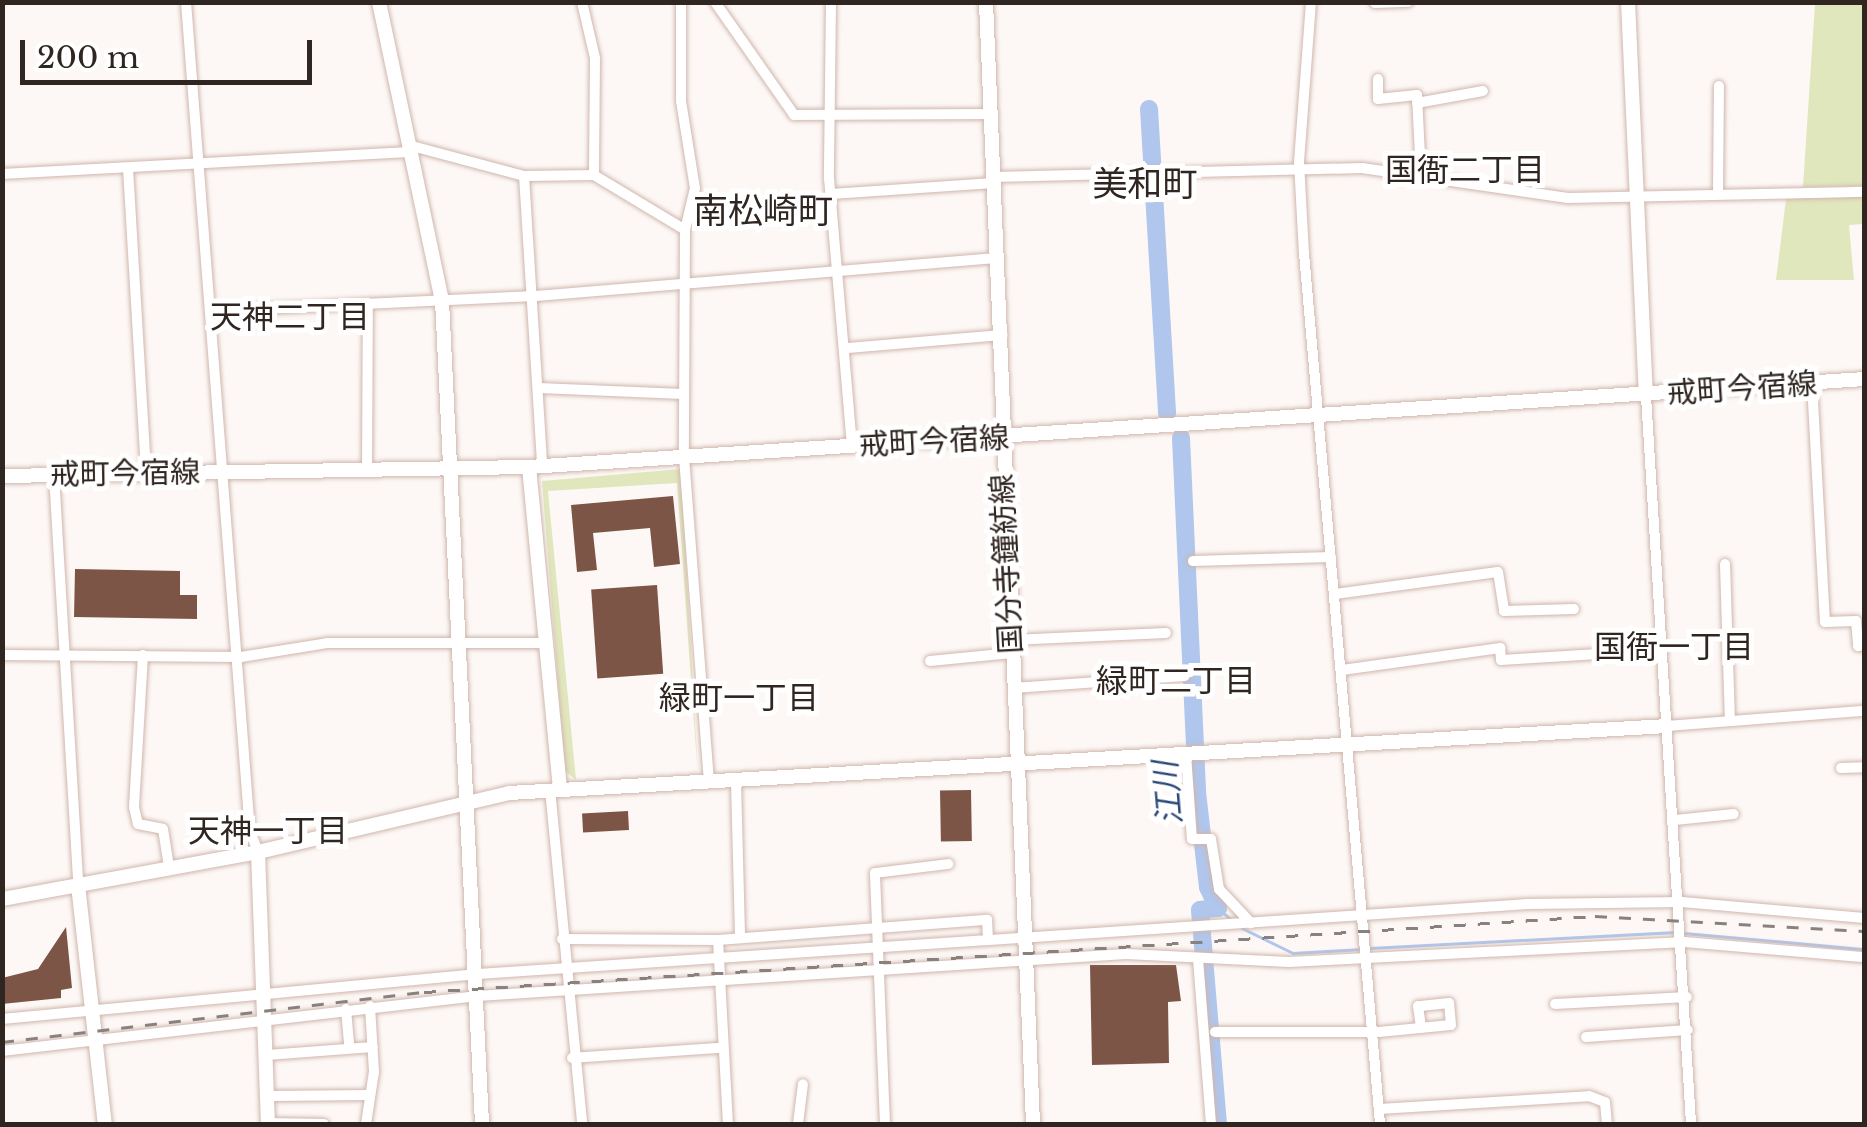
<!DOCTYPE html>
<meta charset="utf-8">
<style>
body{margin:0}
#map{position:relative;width:1867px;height:1127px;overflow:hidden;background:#fdf8f6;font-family:"Libre Baskerville","Noto Sans JP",serif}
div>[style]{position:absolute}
.green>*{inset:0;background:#e1e7bd}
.stream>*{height:2.5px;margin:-1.25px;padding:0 1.25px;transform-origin:1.25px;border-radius:1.25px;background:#b0c6ec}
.river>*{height:18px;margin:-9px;padding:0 9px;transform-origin:9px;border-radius:9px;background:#b0c6ec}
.building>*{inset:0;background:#7d5546;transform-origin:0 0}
.roads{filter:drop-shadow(0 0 2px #d0b6ac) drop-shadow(0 0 2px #d0b6ac)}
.street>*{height:10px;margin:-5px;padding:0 5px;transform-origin:5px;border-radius:5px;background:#fff}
.secondary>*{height:14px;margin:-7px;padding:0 7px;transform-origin:7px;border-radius:7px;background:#fff}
.rail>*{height:2.5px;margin-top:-1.25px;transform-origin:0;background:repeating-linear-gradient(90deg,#89817e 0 12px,transparent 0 24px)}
span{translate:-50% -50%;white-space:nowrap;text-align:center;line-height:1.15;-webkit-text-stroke:10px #fff;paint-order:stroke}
.street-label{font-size:30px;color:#2f2521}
.neighbourhood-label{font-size:32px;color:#2f2521}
.water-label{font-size:32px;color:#2c4878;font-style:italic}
.quarter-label{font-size:35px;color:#2f2521}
.frame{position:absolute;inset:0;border:5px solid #2f2521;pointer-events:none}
.scale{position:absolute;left:20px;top:40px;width:292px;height:45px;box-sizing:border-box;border:5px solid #2f2521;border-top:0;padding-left:12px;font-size:30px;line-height:35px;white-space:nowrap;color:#2f2521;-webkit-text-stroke:8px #fff;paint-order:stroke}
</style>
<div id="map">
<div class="green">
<i style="clip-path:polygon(1815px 3px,1864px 3px,1864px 186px,1803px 187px)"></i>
<i style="clip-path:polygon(1864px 196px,1864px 224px,1849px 225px,1854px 280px,1776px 280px,1786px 199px)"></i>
<i style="clip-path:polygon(681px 469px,698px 776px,677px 483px,548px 491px,576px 780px,565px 771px,542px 481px)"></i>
</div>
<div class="stream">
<i style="left:1218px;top:908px;width:18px;rotate:41deg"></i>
<i style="left:1242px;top:928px;width:57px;rotate:26.1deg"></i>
<i style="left:1293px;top:953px;width:69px;rotate:-3.3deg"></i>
<i style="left:1684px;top:933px;width:181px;rotate:5.1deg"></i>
<i style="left:1370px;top:948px;width:306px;rotate:-3deg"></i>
</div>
<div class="river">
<i style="left:1149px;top:109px;width:305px;rotate:86.6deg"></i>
<i style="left:1181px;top:438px;width:354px;rotate:87.4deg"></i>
<i style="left:1197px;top:792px;width:96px;rotate:83.4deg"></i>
<i style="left:1208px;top:887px;width:23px;rotate:65deg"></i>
<i style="left:1218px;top:908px;width:18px;rotate:174deg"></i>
<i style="left:1200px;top:910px;width:215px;rotate:85.2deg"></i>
</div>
<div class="building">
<i style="clip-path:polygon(673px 496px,680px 564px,654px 567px,650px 528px,593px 533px,597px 570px,577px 572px,571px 505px)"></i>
<i style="clip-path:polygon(75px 569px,180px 571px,180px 595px,197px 595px,197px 619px,74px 617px)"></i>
<i style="left:657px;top:585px;width:89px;height:66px;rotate:86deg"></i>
<i style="left:971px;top:790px;width:51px;height:31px;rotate:89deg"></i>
<i style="left:628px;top:811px;width:19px;height:46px;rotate:87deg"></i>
<i style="clip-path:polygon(66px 927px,72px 988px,61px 990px,61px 998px,2px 1004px,2px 978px,38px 969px)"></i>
<i style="clip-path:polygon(1090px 965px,1176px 965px,1181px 1001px,1168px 1002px,1169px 1063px,1092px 1065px)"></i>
</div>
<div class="roads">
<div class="street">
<i style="left:186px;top:2px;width:831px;rotate:85.59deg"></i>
<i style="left:250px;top:831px;width:22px;rotate:69deg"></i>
<i style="left:582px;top:2px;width:57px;rotate:76.9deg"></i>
<i style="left:595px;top:58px;width:117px;rotate:90.5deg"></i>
<i style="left:681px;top:2px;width:99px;rotate:90deg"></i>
<i style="left:681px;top:101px;width:88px;rotate:80.9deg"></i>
<i style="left:695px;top:188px;width:43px;rotate:103.4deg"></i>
<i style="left:685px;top:230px;width:227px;rotate:90.3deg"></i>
<i style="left:684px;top:457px;width:327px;rotate:85.6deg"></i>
<i style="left:715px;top:2px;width:138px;rotate:55deg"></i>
<i style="left:794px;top:115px;width:198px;rotate:-0.3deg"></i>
<i style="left:831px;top:2px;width:176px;rotate:90.7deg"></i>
<i style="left:829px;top:178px;width:270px;rotate:85.1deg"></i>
<i style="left:1311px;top:2px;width:160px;rotate:94.3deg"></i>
<i style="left:1299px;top:162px;width:91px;rotate:86.9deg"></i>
<i style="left:1304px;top:253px;width:874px;rotate:85.01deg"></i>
<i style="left:1375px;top:3px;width:33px;rotate:-2deg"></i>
<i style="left:1378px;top:79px;width:20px;rotate:90deg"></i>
<i style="left:1378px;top:99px;width:39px;rotate:-6deg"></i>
<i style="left:1417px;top:95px;width:81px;rotate:87.2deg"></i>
<i style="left:1417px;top:103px;width:67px;rotate:-10.3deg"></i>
<i style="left:412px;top:146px;width:116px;rotate:15deg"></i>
<i style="left:524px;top:176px;width:70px;rotate:-0.8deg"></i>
<i style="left:594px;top:175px;width:106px;rotate:31.1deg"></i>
<i style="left:128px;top:168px;width:307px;rotate:86.6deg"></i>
<i style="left:2px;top:174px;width:412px;rotate:-3.1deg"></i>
<i style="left:524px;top:176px;width:291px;rotate:86.4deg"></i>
<i style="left:994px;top:177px;width:368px;rotate:-1.4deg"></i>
<i style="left:1362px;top:168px;width:208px;rotate:8.3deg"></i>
<i style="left:1568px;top:198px;width:296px;rotate:-1.2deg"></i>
<i style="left:831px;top:194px;width:163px;rotate:-3.9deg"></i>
<i style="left:1718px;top:194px;width:108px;rotate:-89.5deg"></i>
<i style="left:215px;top:311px;width:320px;rotate:-2.7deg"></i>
<i style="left:535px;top:296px;width:464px;rotate:-4.7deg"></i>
<i style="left:847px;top:348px;width:156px;rotate:-4.8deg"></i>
<i style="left:1812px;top:383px;width:239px;rotate:86.9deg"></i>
<i style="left:1825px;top:622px;width:31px;rotate:-2deg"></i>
<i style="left:1856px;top:621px;width:25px;rotate:85deg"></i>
<i style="left:1858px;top:646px;width:6px;rotate:-9deg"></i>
<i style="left:538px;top:388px;width:146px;rotate:2.4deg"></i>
<i style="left:1646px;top:396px;width:729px;rotate:86.46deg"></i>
<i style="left:367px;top:470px;width:166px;rotate:-89.7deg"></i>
<i style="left:54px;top:475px;width:411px;rotate:86.6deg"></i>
<i style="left:1193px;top:561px;width:138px;rotate:-1.7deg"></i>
<i style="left:1725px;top:564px;width:155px;rotate:88.2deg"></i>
<i style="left:1335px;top:594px;width:164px;rotate:-7.7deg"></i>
<i style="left:1498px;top:572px;width:39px;rotate:81deg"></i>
<i style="left:1504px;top:611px;width:70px;rotate:-1.6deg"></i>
<i style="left:1011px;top:640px;width:155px;rotate:-2.6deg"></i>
<i style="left:2px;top:655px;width:239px;rotate:0.5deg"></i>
<i style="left:241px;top:657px;width:87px;rotate:-9.2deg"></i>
<i style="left:327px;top:643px;width:220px"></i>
<i style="left:143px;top:655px;width:152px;rotate:93.4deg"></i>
<i style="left:134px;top:807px;width:17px;rotate:77deg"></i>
<i style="left:138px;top:824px;width:25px;rotate:11deg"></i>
<i style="left:163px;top:829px;width:39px;rotate:81deg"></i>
<i style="left:930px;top:661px;width:82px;rotate:-5.6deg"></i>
<i style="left:1342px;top:670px;width:160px;rotate:-7.9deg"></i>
<i style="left:1500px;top:648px;width:12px;rotate:85deg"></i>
<i style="left:1501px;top:660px;width:162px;rotate:-3.5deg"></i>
<i style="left:1013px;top:688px;width:172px;rotate:-4deg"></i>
<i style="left:1667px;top:726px;width:198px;rotate:-4.4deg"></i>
<i style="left:1186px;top:754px;width:85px;rotate:86deg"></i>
<i style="left:1192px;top:839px;width:19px"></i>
<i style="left:1211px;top:839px;width:51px;rotate:80.9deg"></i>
<i style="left:1219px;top:889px;width:47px;rotate:46.7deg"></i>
<i style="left:1841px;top:768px;width:23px;rotate:-2deg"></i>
<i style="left:736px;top:782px;width:156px;rotate:88.5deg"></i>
<i style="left:550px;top:789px;width:337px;rotate:84.5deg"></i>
<i style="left:1675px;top:820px;width:59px;rotate:-5.8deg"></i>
<i style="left:562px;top:939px;width:156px;rotate:0.4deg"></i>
<i style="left:718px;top:940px;width:270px;rotate:-4.3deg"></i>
<i style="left:987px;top:920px;width:19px;rotate:87deg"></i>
<i style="left:718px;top:940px;width:184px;rotate:86.9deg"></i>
<i style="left:1198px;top:959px;width:166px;rotate:85.5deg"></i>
<i style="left:1555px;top:1004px;width:132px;rotate:-3deg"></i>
<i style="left:346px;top:1009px;width:38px;rotate:85deg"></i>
<i style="left:2px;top:1019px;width:478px;rotate:-5.4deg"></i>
<i style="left:478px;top:974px;width:1052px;rotate:-3.81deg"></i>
<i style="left:1528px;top:904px;width:154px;rotate:-0.7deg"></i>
<i style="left:1682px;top:902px;width:183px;rotate:5deg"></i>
<i style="left:1215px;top:1032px;width:164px"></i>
<i style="left:1379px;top:1032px;width:72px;rotate:-5.6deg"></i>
<i style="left:1451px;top:1025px;width:22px;rotate:-95deg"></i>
<i style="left:1449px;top:1003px;width:31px;rotate:174deg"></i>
<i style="left:1418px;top:1006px;width:22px;rotate:82deg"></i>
<i style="left:1586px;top:1037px;width:102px;rotate:-3.9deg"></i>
<i style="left:2px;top:1051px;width:479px;rotate:-6.6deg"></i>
<i style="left:478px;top:996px;width:649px;rotate:-3.71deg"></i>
<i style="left:1126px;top:954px;width:163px;rotate:2.8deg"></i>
<i style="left:1289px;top:962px;width:396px;rotate:-2.9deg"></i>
<i style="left:1684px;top:942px;width:181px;rotate:4.8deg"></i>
<i style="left:267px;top:1055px;width:106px;rotate:-4.3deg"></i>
<i style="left:572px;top:1058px;width:148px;rotate:-3.9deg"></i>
<i style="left:270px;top:1096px;width:100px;rotate:-0.6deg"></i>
<i style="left:1379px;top:1109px;width:210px;rotate:-3.5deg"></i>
<i style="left:1589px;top:1096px;width:17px;rotate:21deg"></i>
<i style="left:1605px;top:1102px;width:22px;rotate:85deg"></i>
<i style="left:268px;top:1123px;width:56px;rotate:1deg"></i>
<i style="left:366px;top:1124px;width:53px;rotate:-81.3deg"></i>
<i style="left:374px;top:1072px;width:66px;rotate:-93.5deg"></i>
<i style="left:798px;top:1124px;width:40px;rotate:-82.9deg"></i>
<i style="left:885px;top:1124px;width:251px;rotate:-92.3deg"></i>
<i style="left:875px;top:873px;width:74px;rotate:-7deg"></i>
</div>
<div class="secondary">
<i style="left:379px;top:2px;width:305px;rotate:78.1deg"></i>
<i style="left:442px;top:300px;width:825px;rotate:87.22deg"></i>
<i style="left:986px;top:2px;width:1123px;rotate:87.6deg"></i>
<i style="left:1628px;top:2px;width:394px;rotate:87.4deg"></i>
<i style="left:529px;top:467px;width:322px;rotate:84.5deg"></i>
<i style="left:2px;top:476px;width:527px;rotate:-0.98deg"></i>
<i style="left:529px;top:467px;width:1338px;rotate:-3.77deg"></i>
<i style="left:258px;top:852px;width:272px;rotate:87.9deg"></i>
<i style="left:78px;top:885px;width:241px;rotate:83.6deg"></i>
<i style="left:2px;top:899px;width:260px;rotate:-10.4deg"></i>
<i style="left:258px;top:852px;width:258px;rotate:-13.2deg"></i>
<i style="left:509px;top:793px;width:1160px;rotate:-3.31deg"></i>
</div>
</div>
<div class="rail">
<i style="left:2px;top:1042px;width:425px;rotate:-6.8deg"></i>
<i style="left:424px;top:992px;width:1173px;rotate:-3.71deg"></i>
<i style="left:1595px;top:916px;width:269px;rotate:3.2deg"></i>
</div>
<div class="street-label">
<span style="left:1742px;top:389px;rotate:-4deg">戒町今宿線</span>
<span style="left:934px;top:442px;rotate:-3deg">戒町今宿線</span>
<span style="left:125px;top:474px;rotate:-1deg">戒町今宿線</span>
<span style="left:1007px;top:564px;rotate:-93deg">国分寺鐘紡線</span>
</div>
<div class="neighbourhood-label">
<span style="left:1465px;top:170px">国衙二丁目</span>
<span style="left:290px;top:317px">天神二丁目</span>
<span style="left:1674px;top:647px">国衙一丁目</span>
<span style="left:1176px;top:681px">緑町二丁目</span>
<span style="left:739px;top:698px">緑町一丁目</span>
<span style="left:268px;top:831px">天神一丁目</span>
</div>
<div class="water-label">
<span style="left:1168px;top:793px;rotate:-95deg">江川</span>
</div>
<div class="quarter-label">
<span style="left:1145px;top:184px">美和町</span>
<span style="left:763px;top:211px">南松崎町</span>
</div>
<div class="frame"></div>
<div class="scale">200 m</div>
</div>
